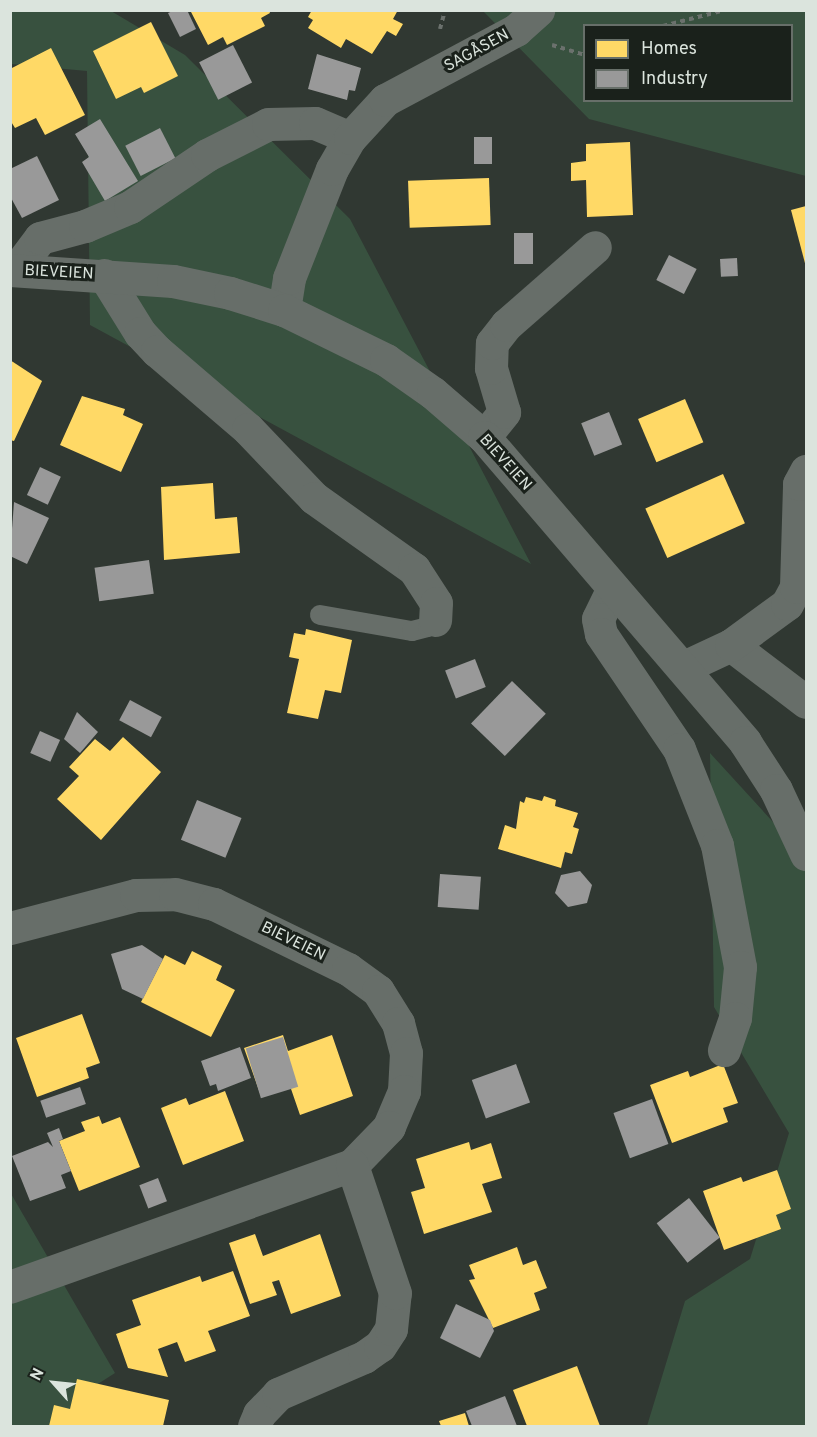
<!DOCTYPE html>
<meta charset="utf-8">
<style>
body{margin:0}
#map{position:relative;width:817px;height:1437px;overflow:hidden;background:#303832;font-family:Overpass,sans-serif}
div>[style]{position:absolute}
.green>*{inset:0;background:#38513f}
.homes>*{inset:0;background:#ffd966;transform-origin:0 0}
.industry>*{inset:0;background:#999;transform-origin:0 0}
.path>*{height:4px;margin-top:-2px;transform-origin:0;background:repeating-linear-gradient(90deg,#6b716d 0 4.5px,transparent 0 9px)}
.service>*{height:20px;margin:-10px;padding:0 10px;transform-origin:10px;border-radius:10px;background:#676e69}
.minor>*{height:33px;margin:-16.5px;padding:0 16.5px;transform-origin:16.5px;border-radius:16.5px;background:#676e69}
.tertiary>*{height:33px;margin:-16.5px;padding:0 16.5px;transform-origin:16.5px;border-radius:16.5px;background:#676e69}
span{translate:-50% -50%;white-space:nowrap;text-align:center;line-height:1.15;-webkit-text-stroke:6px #1a211b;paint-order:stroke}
.street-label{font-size:16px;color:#dbe4dd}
.frame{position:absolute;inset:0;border:12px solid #dbe4dd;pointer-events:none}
.legend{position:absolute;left:583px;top:24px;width:210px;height:78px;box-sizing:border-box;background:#1a211b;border:2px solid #676f69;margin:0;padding:8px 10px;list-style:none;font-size:18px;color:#dbe4dd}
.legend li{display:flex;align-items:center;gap:12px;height:30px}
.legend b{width:30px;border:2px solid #676f69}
.north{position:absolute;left:24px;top:1353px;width:60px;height:60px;-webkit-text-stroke:4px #1a211b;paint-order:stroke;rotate:297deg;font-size:16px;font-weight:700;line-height:24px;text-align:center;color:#dbe4dd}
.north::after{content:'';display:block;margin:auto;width:21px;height:27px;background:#dbe4dd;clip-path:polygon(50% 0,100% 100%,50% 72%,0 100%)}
</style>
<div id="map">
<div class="green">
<i style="clip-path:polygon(10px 11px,111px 11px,185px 55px,350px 219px,531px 564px,90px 325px,87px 71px,11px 64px)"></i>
<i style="clip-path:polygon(evenodd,483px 11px,806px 11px,806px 176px,589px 119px,483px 11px,584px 26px,792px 26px,792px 100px,584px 100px,584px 26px)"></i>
<i style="clip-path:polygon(710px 753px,806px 858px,806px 1426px,647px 1426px,685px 1301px,750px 1259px,789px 1133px,714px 1007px)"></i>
<i style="clip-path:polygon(10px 1192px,115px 1373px,76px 1398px,63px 1422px,66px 1426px,11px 1426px)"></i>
</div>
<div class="homes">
<i style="clip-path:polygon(190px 10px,269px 10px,270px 13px,261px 18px,265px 26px,227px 45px,223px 37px,208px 45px)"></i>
<i style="clip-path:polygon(312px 10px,398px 10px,393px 19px,403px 24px,396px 36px,387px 31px,372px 54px,346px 39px,341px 48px,308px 28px,313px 20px,308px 17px)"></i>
<i style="clip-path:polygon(151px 22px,178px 76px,144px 93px,141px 87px,116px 99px,93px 51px)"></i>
<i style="clip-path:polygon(51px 48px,85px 115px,45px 135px,36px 118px,15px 128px,10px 120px,10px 69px)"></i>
<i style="clip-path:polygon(630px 142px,633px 215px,587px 217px,586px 180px,571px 181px,571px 163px,586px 161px,586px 144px)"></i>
<i style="left:489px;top:178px;width:47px;height:81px;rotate:88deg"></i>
<i style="clip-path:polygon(806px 206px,806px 267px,791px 210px)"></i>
<i style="clip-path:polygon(10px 360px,42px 381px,14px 441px,10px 440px)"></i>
<i style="clip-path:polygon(82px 396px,125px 409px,123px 415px,143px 424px,121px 472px,60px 445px)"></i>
<i style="left:685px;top:399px;width:47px;height:51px;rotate:67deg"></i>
<i style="left:723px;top:474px;width:54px;height:85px;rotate:66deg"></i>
<i style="clip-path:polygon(213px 483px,215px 519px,237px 517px,240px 553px,164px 560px,161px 487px)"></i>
<i style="clip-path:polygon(306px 629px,352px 640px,341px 693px,325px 690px,318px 719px,287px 713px,299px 659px,289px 657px,294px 633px,305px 635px)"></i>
<i style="clip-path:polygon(123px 737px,161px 772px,101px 840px,57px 799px,79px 776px,69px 767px,95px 739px,110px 751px)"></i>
<i style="clip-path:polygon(544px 796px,556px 800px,555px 806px,578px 813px,573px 827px,579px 829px,572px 854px,565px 852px,561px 868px,498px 849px,505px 825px,516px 829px,520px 801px,524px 803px,526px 797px,542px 801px)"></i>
<i style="clip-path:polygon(192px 951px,222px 966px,216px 980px,235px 990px,211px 1037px,141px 1002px,165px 955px,185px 965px)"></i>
<i style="clip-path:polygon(82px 1014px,100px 1063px,86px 1068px,89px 1078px,37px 1097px,16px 1038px)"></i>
<i style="clip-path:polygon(283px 1035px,288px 1051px,332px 1035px,353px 1096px,300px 1115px,290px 1086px,261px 1096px,244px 1048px)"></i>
<i style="clip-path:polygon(723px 1064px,738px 1103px,723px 1108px,728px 1122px,672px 1143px,650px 1085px,688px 1071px,690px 1077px)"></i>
<i style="clip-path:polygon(225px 1091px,244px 1141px,183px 1165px,161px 1108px,186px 1098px,189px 1105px)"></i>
<i style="clip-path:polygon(99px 1116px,102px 1124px,120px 1117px,140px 1167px,79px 1191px,59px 1141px,85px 1131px,81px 1122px)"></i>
<i style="clip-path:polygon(469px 1142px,471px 1150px,491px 1143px,502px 1178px,482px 1184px,492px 1212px,424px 1234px,411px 1192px,425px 1188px,416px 1159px)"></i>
<i style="clip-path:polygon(777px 1170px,791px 1209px,776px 1215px,781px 1229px,724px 1250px,703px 1191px,741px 1177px,743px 1182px)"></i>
<i style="clip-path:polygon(255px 1234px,263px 1256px,320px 1234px,341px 1296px,291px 1314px,279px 1280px,272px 1282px,277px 1295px,250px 1304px,229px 1243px)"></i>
<i style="clip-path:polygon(517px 1247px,523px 1265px,536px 1260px,547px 1288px,534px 1293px,540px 1310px,493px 1328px,469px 1280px,475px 1279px,469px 1265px)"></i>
<i style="clip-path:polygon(233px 1271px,250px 1316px,208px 1331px,216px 1351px,185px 1362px,177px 1342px,158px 1349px,168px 1377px,128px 1368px,116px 1334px,141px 1325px,132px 1300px,200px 1276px,202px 1282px)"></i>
<i style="clip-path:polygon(577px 1366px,600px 1426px,527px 1426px,513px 1390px)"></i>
<i style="clip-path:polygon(77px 1379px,169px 1400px,163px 1426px,49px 1426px,54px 1405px,70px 1409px)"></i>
<i style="clip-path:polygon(465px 1413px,469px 1426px,441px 1426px,439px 1421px)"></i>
</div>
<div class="industry">
<i style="clip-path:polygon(175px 10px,187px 10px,196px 29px,180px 37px,168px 13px)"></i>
<i style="left:233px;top:45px;width:42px;height:38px;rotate:63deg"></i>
<i style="clip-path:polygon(317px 54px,361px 68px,355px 91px,349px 90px,347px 100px,308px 89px)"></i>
<i style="clip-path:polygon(100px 119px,138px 181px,105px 201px,82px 162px,89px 157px,75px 134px)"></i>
<i style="left:160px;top:128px;width:34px;height:39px;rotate:63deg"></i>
<i style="left:474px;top:137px;width:18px;height:27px"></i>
<i style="clip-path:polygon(37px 156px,59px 200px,22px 218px,10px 196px,10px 169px)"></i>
<i style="left:514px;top:233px;width:19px;height:31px"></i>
<i style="left:669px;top:255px;width:31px;height:28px;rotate:27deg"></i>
<i style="left:737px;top:258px;width:18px;height:17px;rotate:87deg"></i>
<i style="left:609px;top:412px;width:35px;height:30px;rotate:68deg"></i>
<i style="left:40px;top:467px;width:23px;height:31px;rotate:25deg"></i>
<i style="clip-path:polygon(14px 502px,49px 518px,27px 564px,10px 556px)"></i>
<i style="left:149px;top:560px;width:34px;height:55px;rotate:82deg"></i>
<i style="left:475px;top:659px;width:30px;height:32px;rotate:69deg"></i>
<i style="left:512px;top:681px;width:47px;height:59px;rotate:44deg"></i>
<i style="left:130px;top:700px;width:36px;height:23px;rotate:28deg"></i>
<i style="clip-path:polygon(77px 712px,98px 732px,80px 753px,64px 739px)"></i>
<i style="left:40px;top:731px;width:22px;height:24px;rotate:24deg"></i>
<i style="left:197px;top:800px;width:48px;height:43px;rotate:22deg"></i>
<i style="clip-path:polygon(580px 871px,592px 885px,587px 903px,568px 907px,555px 893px,561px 875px)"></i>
<i style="left:440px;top:874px;width:41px;height:33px;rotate:4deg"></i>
<i style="clip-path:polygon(142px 945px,163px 959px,143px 999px,122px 989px,111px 954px)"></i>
<i style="left:283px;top:1037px;width:52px;height:39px;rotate:73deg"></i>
<i style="clip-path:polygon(240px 1047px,251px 1078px,218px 1091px,216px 1084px,210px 1086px,201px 1061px)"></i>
<i style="left:516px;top:1064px;width:41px;height:47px;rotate:70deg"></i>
<i style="left:80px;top:1087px;width:18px;height:42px;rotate:71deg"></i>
<i style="left:652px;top:1099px;width:48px;height:41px;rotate:70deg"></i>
<i style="clip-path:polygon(59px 1128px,63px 1139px,59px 1141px,71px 1171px,61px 1175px,66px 1188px,30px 1201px,12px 1156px,48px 1142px,53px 1147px,47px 1133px)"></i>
<i style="left:158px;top:1178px;width:25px;height:20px;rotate:69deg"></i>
<i style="left:689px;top:1198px;width:50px;height:41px;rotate:52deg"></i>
<i style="clip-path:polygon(456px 1304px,490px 1320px,494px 1331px,480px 1358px,440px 1338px)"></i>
<i style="clip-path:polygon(505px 1396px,517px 1426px,472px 1426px,466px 1411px)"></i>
</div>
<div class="path">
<i style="left:663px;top:26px;width:64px;rotate:-14.5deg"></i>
<i style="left:440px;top:29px;width:20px;rotate:-75deg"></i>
<i style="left:552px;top:45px;width:34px;rotate:17deg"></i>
</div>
<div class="service">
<i style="left:320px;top:615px;width:93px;rotate:9.9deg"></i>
<i style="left:412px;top:631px;width:16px;rotate:-14deg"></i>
<i style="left:428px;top:627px;width:10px;rotate:-45deg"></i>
</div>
<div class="minor">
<i style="left:16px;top:270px;width:40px;rotate:-53deg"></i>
<i style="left:40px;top:238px;width:47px;rotate:-14.9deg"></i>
<i style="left:85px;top:226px;width:49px;rotate:-22.9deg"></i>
<i style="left:130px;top:207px;width:93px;rotate:-34deg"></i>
<i style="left:207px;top:155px;width:68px;rotate:-26.9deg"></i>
<i style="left:268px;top:124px;width:47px;rotate:-1.2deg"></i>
<i style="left:315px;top:123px;width:38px;rotate:23deg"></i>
<i style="left:104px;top:275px;width:68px;rotate:58.2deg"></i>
<i style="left:140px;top:333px;width:25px;rotate:47deg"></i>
<i style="left:157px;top:351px;width:120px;rotate:40.6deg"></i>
<i style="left:248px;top:429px;width:95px;rotate:46.3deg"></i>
<i style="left:314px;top:498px;width:123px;rotate:35.4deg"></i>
<i style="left:414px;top:569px;width:40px;rotate:57.1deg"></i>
<i style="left:436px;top:603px;width:17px;rotate:93deg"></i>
<i style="left:284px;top:310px;width:32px;rotate:-81deg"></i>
<i style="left:289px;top:278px;width:117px;rotate:-68.5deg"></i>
<i style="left:332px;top:169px;width:36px;rotate:-60deg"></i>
<i style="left:350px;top:138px;width:52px;rotate:-47.4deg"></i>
<i style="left:385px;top:100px;width:149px;rotate:-28.1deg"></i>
<i style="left:516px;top:30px;width:30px;rotate:-42deg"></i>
<i style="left:484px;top:437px;width:32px;rotate:-51deg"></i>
<i style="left:504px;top:412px;width:46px;rotate:-106.5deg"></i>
<i style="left:491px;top:368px;width:25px;rotate:-88deg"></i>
<i style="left:492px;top:343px;width:23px;rotate:-52deg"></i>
<i style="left:506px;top:325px;width:118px;rotate:-41.2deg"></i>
<i style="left:613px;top:588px;width:34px;rotate:116deg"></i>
<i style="left:598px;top:619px;width:15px;rotate:79deg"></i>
<i style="left:601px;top:634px;width:139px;rotate:55.9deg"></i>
<i style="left:679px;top:749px;width:103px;rotate:68.4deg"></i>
<i style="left:717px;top:845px;width:124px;rotate:79.3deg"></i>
<i style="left:740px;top:967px;width:51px;rotate:95.6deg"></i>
<i style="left:735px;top:1018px;width:34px;rotate:109deg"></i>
<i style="left:731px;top:645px;width:94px;rotate:37.2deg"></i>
<i style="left:684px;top:667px;width:52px;rotate:-25.1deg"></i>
<i style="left:731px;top:645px;width:69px;rotate:-36.2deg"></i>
<i style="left:787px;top:604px;width:19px;rotate:-62deg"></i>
<i style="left:796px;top:587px;width:103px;rotate:-88.3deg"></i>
<i style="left:799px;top:484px;width:15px;rotate:-62deg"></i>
<i style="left:10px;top:928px;width:130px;rotate:-14.7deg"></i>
<i style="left:136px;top:895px;width:39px;rotate:-1deg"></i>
<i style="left:175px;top:894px;width:40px;rotate:14.4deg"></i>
<i style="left:214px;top:904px;width:149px;rotate:25.9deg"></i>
<i style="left:348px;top:969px;width:37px;rotate:36deg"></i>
<i style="left:378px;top:991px;width:38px;rotate:58deg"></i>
<i style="left:398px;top:1023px;width:31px;rotate:75deg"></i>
<i style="left:406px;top:1053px;width:38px;rotate:93deg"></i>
<i style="left:404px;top:1091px;width:39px;rotate:113deg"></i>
<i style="left:389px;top:1127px;width:53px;rotate:134.2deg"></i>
<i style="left:352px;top:1165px;width:363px;rotate:160.4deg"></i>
<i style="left:254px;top:1426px;width:13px;rotate:-67deg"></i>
<i style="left:259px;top:1414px;width:28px;rotate:-46deg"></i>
<i style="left:278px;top:1394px;width:94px;rotate:-23.3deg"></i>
<i style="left:364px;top:1357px;width:19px;rotate:-35deg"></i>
<i style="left:380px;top:1346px;width:20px;rotate:-57deg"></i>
<i style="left:391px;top:1329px;width:36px;rotate:-84deg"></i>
<i style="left:395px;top:1293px;width:135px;rotate:-108.6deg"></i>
</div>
<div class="tertiary">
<i style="left:10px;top:270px;width:163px;rotate:3.9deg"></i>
<i style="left:173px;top:281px;width:58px;rotate:11.9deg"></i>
<i style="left:230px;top:293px;width:57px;rotate:17.5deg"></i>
<i style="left:284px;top:310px;width:114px;rotate:26.1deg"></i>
<i style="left:386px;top:360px;width:57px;rotate:35.1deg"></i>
<i style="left:433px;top:393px;width:67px;rotate:40.8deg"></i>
<i style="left:484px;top:437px;width:401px;rotate:49.4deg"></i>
<i style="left:745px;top:742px;width:57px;rotate:57.1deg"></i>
<i style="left:776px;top:790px;width:71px;rotate:64.9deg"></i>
</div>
<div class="street-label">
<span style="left:477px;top:51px;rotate:-29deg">SAGÅSEN</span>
<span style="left:59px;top:273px;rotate:3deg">BIEVEIEN</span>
<span style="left:505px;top:463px;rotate:48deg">BIEVEIEN</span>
<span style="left:293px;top:942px;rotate:26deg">BIEVEIEN</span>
</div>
<div class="frame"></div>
<ul class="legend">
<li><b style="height:16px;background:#ffd966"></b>Homes</li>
<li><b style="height:16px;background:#999"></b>Industry</li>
</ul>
<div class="north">N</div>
</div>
